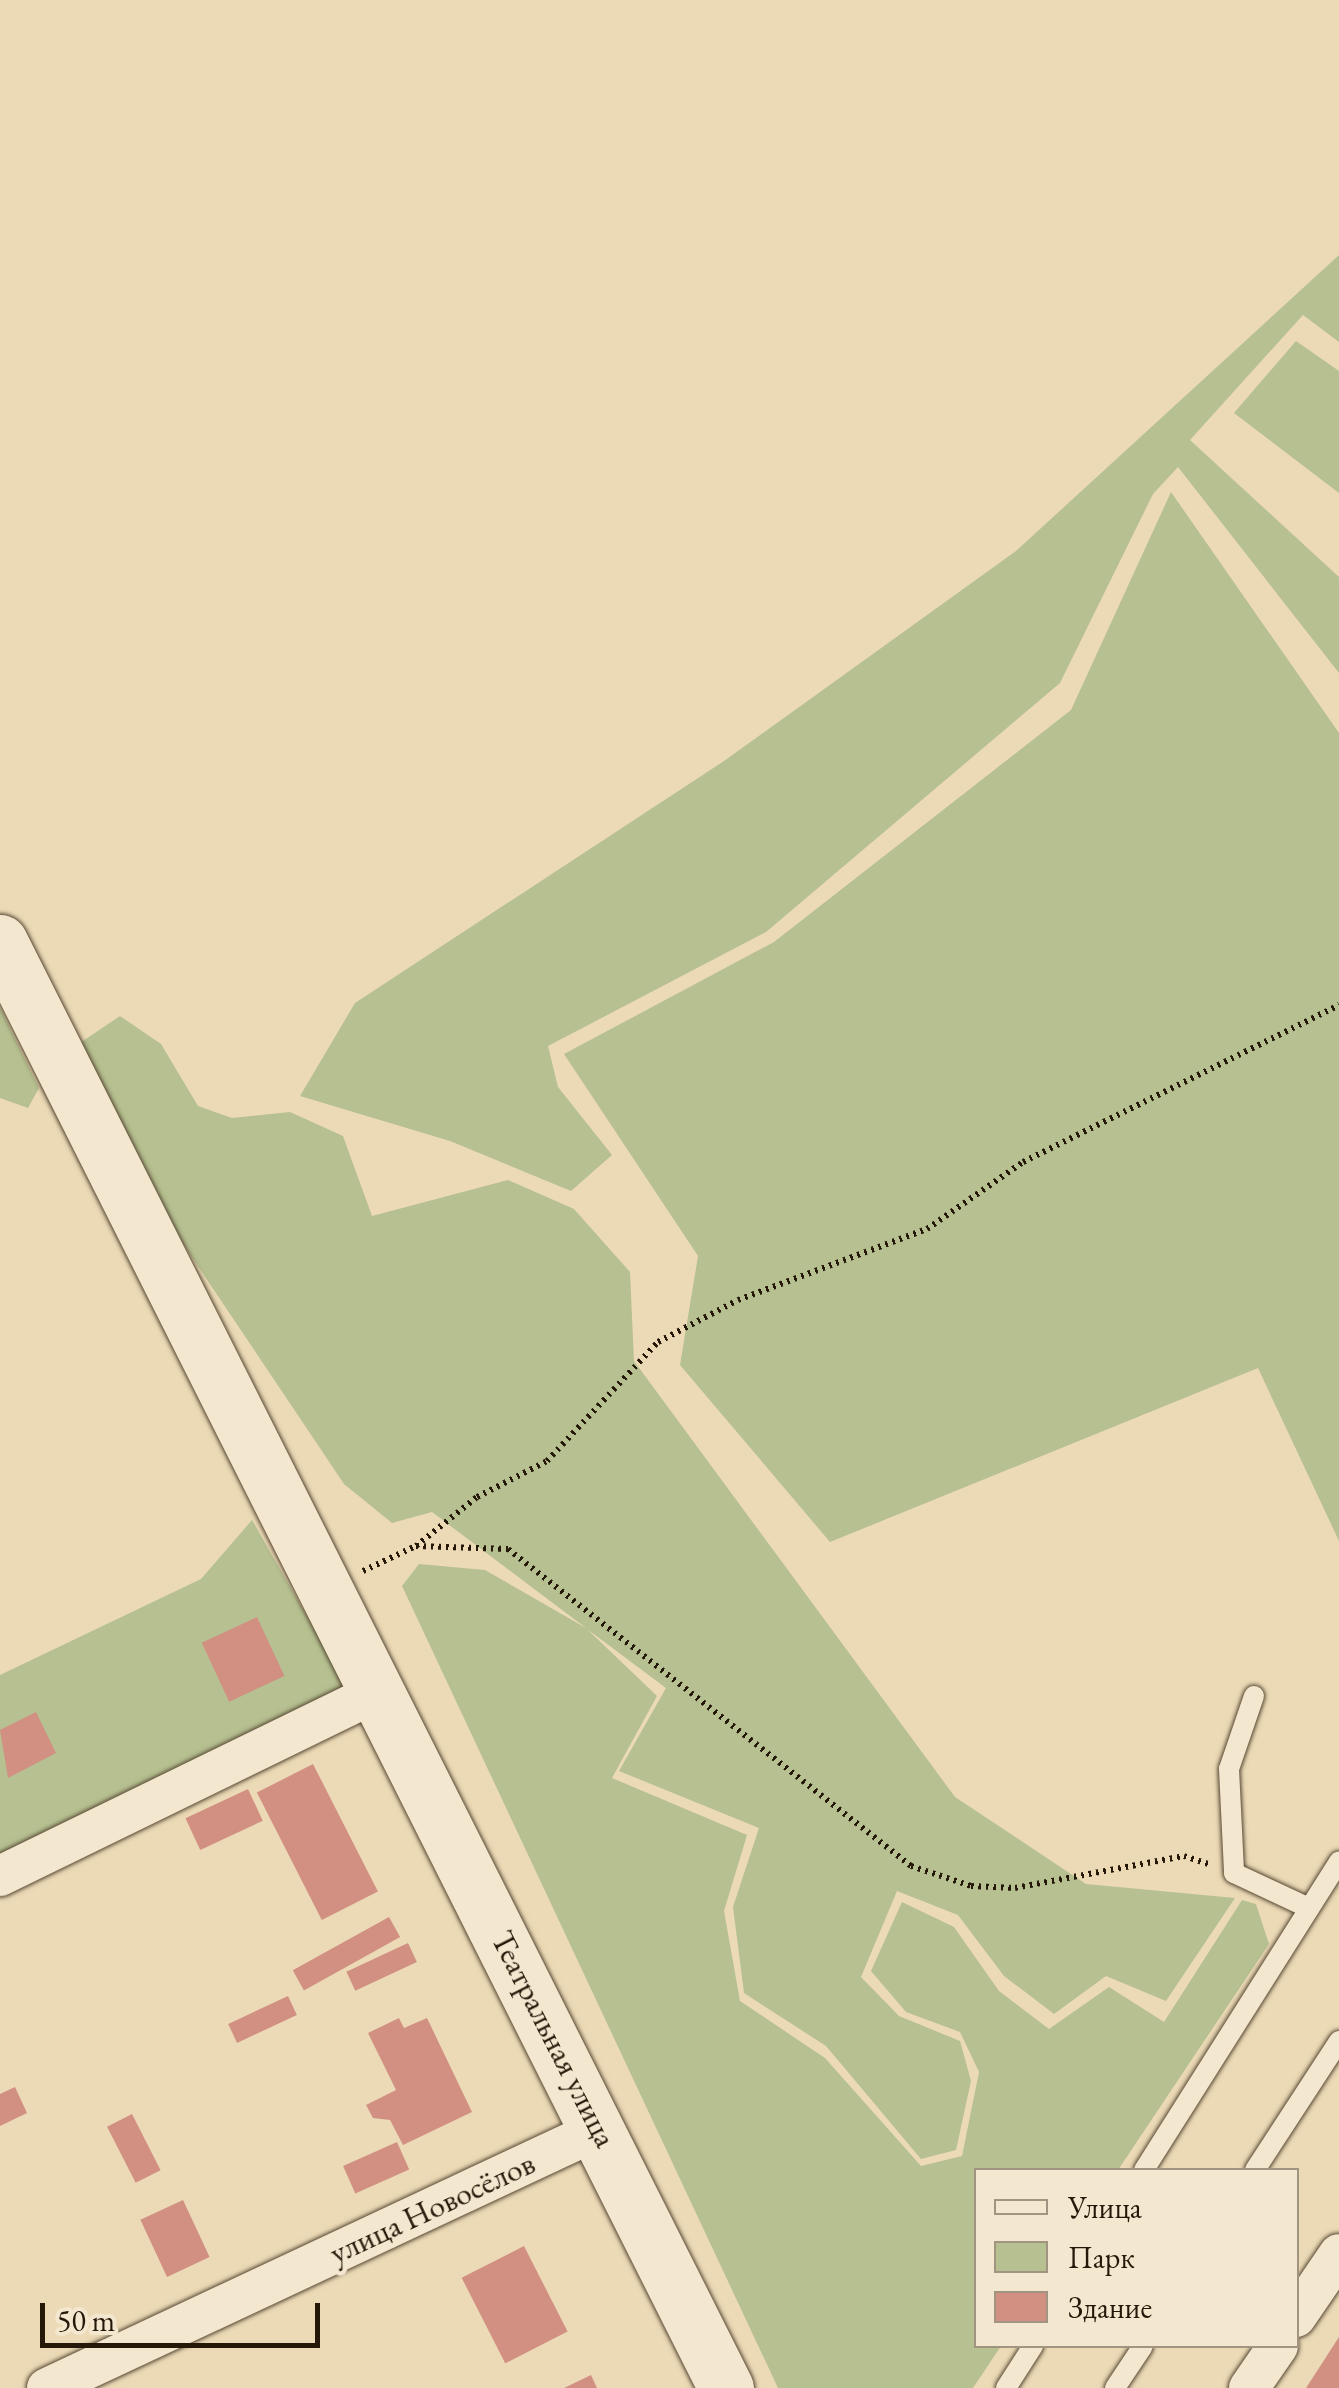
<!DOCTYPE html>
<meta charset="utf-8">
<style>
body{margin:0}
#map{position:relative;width:1339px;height:2388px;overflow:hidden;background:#ecdab6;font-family:"EB Garamond",serif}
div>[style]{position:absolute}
.green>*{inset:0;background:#b6c090}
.building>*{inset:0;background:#d19082;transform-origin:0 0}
.path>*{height:6px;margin-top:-3px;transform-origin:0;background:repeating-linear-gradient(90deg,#251808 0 2.5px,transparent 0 7.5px)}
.roads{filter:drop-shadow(0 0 2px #574834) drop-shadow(0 0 2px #574834)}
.lane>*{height:20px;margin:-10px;padding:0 10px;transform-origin:10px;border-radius:10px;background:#f3e7d0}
.street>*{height:40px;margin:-20px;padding:0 20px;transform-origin:20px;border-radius:20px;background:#f3e7d0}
.secondary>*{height:55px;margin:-27.5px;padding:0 27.5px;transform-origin:27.5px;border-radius:27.5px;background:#f3e7d0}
span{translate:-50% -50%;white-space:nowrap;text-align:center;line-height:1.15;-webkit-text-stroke:9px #f3e7d0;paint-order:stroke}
.street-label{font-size:32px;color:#251808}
.legend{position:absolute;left:974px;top:2168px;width:325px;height:180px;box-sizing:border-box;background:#f3e7d0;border:2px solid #a19480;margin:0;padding:12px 18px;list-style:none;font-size:30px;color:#251808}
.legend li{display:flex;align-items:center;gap:20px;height:50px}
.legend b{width:50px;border:2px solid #a19480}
.scale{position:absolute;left:40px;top:2303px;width:280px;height:45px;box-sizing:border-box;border:5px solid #251808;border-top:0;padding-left:12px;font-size:30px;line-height:35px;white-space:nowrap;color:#251808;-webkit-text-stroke:8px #f3e7d0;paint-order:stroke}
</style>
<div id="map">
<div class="green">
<i style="clip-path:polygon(1339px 255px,1339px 342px,1303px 315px,1190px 440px,1339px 577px,1339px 673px,1178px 467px,1153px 494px,1060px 683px,766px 932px,548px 1046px,558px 1087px,612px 1155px,571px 1191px,450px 1141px,300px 1096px,355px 1003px,724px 761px,1016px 551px)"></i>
<i style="clip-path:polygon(1296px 341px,1339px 371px,1339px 493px,1234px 413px)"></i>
<i style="clip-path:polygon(1171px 492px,1339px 733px,1339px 1541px,1258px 1368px,830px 1542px,680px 1365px,698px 1256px,564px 1054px,774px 942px,1071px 710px)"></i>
<i style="clip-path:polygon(0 1008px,39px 1088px,28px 1108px,0 1098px)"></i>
<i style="clip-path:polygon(120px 1016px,161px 1044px,198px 1106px,232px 1118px,290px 1112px,343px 1136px,372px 1216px,508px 1180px,574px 1209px,630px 1272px,634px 1361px,955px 1797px,1086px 1884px,1235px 1898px,1166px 2001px,1106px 1976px,1054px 2014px,1004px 1976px,958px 1915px,897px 1891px,861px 1977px,899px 2016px,960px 2041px,971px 2081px,956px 2150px,921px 2159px,826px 2046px,744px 1993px,733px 1907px,759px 1828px,619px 1771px,666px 1688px,587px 1629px,657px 1696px,612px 1778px,747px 1835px,724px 1911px,740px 2001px,825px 2058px,921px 2166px,962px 2156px,979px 2072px,960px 2032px,906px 2012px,871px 1971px,902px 1902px,954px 1927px,999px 1991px,1049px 2029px,1109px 1987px,1164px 2022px,1242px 1900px,1256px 1904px,1269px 1944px,1118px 2170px,976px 2170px,976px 2346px,1001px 2346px,973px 2388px,778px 2388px,402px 1586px,419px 1564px,485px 1570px,586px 1628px,432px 1512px,392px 1523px,344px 1484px,179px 1238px,77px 1045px)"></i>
<i style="clip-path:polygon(252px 1520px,349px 1690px,0 1857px,0 1675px,201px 1579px)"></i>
</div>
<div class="building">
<i style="left:257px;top:1617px;width:65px;height:61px;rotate:65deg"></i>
<i style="clip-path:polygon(36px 1712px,56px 1753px,8px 1778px,0 1730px)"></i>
<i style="left:313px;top:1764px;width:143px;height:63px;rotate:63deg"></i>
<i style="left:248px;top:1789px;width:35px;height:69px;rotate:65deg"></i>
<i style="left:389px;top:1917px;width:23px;height:110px;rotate:61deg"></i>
<i style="left:408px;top:1943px;width:21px;height:68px;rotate:65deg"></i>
<i style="left:288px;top:1996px;width:21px;height:66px;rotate:65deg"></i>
<i style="clip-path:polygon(399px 2018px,404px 2028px,427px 2018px,472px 2112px,403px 2145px,390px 2120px,373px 2118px,366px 2105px,396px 2090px,368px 2033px)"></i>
<i style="clip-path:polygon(15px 2087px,27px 2113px,0 2126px,0 2094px)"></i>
<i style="left:132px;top:2114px;width:63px;height:28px;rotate:63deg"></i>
<i style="left:397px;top:2142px;width:30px;height:59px;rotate:66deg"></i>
<i style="left:183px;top:2200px;width:63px;height:47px;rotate:65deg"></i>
<i style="left:524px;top:2246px;width:96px;height:70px;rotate:63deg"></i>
<i style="clip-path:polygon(1339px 2337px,1339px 2388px,1306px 2388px)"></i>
<i style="clip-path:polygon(591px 2375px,597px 2388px,564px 2388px)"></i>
</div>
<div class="path">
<i style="left:416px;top:1546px;width:78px;rotate:-38.8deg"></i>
<i style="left:477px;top:1497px;width:79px;rotate:-27.2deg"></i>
<i style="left:547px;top:1461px;width:163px;rotate:-47deg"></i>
<i style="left:658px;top:1342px;width:90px;rotate:-27.7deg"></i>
<i style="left:738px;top:1300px;width:202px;rotate:-20.6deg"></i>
<i style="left:927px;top:1229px;width:117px;rotate:-34.9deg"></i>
<i style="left:1023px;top:1162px;width:353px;rotate:-26.4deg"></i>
<i style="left:363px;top:1571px;width:59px;rotate:-25.3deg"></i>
<i style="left:416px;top:1546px;width:92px;rotate:1.9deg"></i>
<i style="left:508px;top:1549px;width:513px;rotate:38.19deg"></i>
<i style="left:911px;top:1866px;width:63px;rotate:18.4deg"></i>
<i style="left:971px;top:1886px;width:44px;rotate:2.6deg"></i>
<i style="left:1015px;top:1888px;width:172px;rotate:-10.7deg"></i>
<i style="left:1184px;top:1856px;width:26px;rotate:18deg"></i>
</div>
<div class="roads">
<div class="lane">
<i style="left:1254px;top:1696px;width:77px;rotate:108.9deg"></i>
<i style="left:1229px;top:1769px;width:104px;rotate:87.2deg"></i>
<i style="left:1234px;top:1873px;width:83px;rotate:25deg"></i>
<i style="left:1144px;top:2170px;width:365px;rotate:-57.7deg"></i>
<i style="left:1255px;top:2170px;width:154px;rotate:-56.9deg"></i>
<i style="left:1006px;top:2388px;width:50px;rotate:-57.3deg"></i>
<i style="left:1115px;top:2388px;width:50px;rotate:-56.3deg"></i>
</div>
<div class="street">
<i style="left:0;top:1876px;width:420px;rotate:-26deg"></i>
<i style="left:1296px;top:2317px;width:76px;rotate:-55.7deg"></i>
<i style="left:47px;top:2388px;width:611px;rotate:-25.1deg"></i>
<i style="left:1249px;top:2388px;width:51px;rotate:-55.4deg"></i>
</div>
<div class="secondary">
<i style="left:0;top:942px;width:1618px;rotate:63.34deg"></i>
</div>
</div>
<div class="street-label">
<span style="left:554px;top:2039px;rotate:63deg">Театральная улица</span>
<span style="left:432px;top:2208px;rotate:-25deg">улица Новосёлов</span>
</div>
<ul class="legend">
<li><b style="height:12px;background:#f3e7d0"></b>Улица</li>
<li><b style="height:28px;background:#b6c090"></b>Парк</li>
<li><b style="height:28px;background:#d19082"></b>Здание</li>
</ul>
<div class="scale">50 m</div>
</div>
